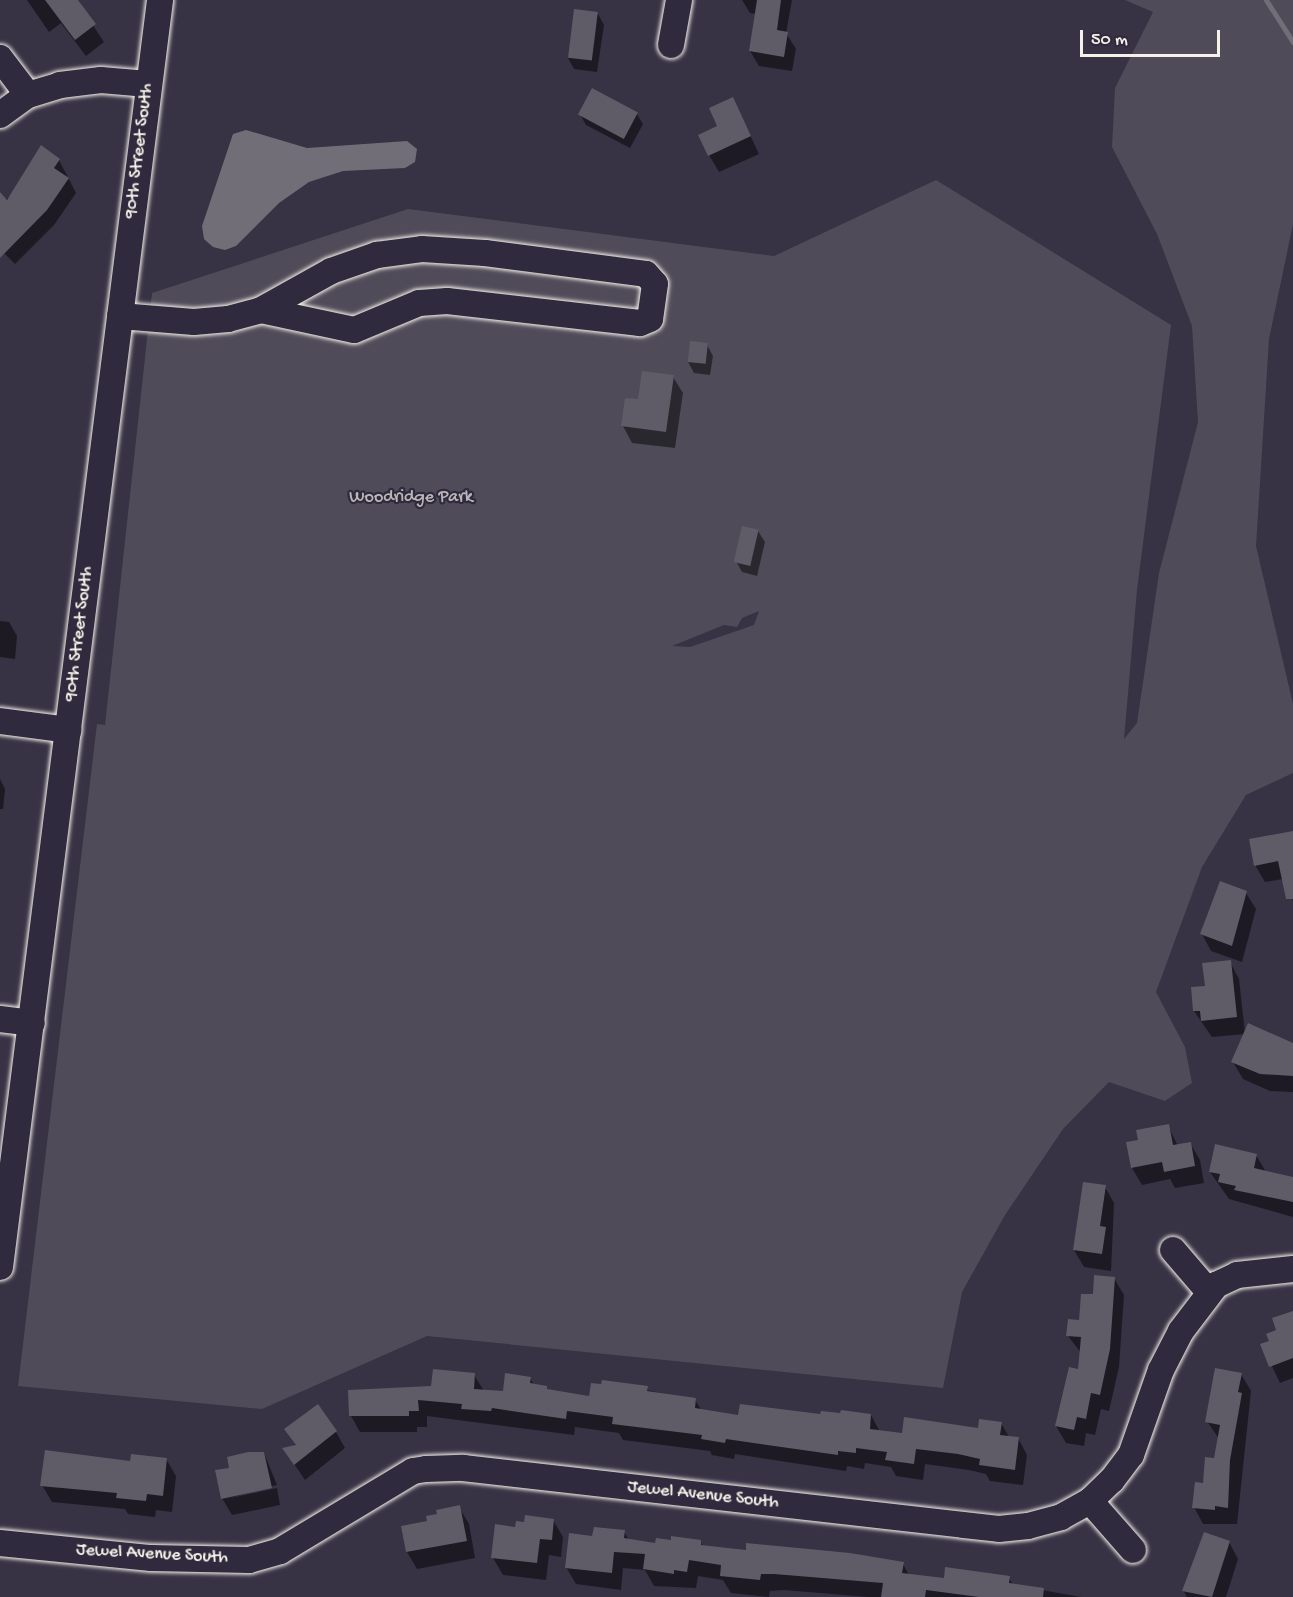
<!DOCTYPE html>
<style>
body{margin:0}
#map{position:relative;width:1293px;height:1597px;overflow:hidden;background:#373244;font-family:"Gochi Hand",sans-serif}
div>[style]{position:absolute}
.green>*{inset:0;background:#504b59}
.water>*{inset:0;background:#726e77}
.shadow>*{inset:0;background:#0007}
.stream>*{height:5px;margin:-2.5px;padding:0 2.5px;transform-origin:2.5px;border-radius:2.5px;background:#726e77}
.building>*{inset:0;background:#5f5c67;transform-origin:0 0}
.roads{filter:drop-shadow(0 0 2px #f4f1e8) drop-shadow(0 0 2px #f4f1e8)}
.minor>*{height:26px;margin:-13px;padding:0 13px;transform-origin:13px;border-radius:13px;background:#2f2a3d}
span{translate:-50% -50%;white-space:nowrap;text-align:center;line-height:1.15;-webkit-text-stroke:4.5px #2f2a3d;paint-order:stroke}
.street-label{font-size:18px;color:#f4f1e8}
.park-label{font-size:18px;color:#bbb7b6}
.scale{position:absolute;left:1080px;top:30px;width:140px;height:27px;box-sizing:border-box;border:3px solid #f4f1e8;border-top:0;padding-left:8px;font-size:18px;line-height:21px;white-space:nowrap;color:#f4f1e8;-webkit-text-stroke:4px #2f2a3d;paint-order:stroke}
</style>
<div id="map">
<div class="green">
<i style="clip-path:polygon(evenodd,1125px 0,1293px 0,1293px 224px,1269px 339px,1256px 546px,1293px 704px,1293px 773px,1246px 795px,1202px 867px,1156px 992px,1185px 1047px,1192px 1083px,1165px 1101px,1109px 1082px,1063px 1129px,1005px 1215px,962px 1292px,943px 1388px,427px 1336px,262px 1409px,18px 1386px,97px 724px,105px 725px,152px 293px,408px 209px,774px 256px,936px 180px,1171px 325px,1137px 590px,1124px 739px,1137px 723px,1159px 573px,1198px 422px,1192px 326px,1157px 234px,1112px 147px,1115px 88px,1153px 12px,1125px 0,759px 611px,754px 625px,690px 647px,672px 646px,724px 625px,737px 627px,742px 618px,759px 611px)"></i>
</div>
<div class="water">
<i style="clip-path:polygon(246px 130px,307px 148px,407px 141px,417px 149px,415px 162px,405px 168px,343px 171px,309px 182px,279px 203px,236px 246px,225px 250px,213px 247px,204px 239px,202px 226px,233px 134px)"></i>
</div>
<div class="shadow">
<i style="clip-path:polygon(27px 0,76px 0,104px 42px,86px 56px,61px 23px,49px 32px)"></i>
<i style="clip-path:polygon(742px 0,792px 0,786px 33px,796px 49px,792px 71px,759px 66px,750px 51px,756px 14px,750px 13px)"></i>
<i style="clip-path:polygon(598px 14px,604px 25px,597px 72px,574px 69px,568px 58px)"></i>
<i style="clip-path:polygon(733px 99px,759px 154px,719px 172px,709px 155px)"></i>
<i style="clip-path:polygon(636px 113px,643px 124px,630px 148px,586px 125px,580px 114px)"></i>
<i style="clip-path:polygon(59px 160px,76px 193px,54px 225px,15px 264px,0 249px,0 204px)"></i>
<i style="clip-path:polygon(707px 345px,713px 356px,710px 375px,694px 373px,688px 362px)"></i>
<i style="clip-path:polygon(673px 377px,683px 393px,675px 448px,632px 443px,623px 426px,639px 401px)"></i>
<i style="clip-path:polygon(758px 531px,765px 542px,757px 576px,742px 572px,736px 561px)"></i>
<i style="clip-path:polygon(0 621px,9px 622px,17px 636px,15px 659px,0 657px)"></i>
<i style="clip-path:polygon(0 779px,5px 789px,3px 809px,0 809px)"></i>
<i style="clip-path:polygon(1293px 832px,1293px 901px,1283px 879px,1265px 882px,1255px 865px)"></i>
<i style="clip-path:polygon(1246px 893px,1256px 909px,1242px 962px,1211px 951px,1202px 934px)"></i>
<i style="clip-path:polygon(1230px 962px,1239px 979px,1245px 1033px,1293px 1044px,1293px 1092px,1270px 1091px,1243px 1079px,1233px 1062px,1245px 1034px,1212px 1037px,1194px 1011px,1206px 987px)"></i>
<i style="clip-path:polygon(1168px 1126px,1178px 1146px,1190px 1143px,1200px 1160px,1204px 1183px,1175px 1188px,1170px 1179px,1142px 1185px,1132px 1168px,1139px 1141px)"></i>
<i style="clip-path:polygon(1256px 1155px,1266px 1172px,1293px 1178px,1293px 1217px,1229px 1199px,1210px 1172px)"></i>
<i style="clip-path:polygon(1105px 1187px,1114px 1203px,1111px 1271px,1084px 1267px,1074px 1250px)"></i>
<i style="clip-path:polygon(1114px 1278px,1124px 1295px,1119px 1367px,1109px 1411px,1101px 1409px,1095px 1435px,1086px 1433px,1084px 1446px,1066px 1443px,1056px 1426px,1080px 1371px,1081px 1353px,1068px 1336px,1081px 1322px,1094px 1296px)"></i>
<i style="clip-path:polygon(1293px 1312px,1293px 1378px,1280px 1383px,1262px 1345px,1271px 1342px)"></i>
<i style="clip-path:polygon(1241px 1374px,1251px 1391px,1237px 1524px,1203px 1524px,1194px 1507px,1215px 1460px,1219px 1439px,1207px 1421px)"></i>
<i style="clip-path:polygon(474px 1375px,484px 1391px,504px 1393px,530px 1378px,534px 1385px,548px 1391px,591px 1397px,603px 1381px,695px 1400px,702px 1411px,740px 1417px,871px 1415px,880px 1432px,903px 1434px,979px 1429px,1001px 1423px,1009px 1437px,1018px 1438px,1027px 1455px,1023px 1485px,990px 1481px,986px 1474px,969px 1470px,925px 1464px,923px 1480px,896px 1476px,891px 1467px,865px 1463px,864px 1469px,847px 1466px,846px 1471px,735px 1454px,734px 1459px,712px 1455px,710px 1451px,623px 1440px,619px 1433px,575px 1427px,574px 1435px,427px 1416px,427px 1427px,417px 1427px,417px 1432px,360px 1432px,351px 1416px)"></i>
<i style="clip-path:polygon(286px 1429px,336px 1432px,345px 1448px,305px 1480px,284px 1449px,297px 1447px)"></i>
<i style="clip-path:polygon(264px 1453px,277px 1485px,226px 1499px,277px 1488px,280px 1505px,232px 1515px,222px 1498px,231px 1469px)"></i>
<i style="clip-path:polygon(166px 1459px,176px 1476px,172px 1512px,156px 1510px,155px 1517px,128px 1514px,125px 1509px,52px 1502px,42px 1485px,132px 1463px)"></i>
<i style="clip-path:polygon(459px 1507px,469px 1524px,475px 1558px,417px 1569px,407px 1552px,403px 1528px,429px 1523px)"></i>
<i style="clip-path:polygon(553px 1520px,563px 1537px,561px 1557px,549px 1555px,546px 1580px,503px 1575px,493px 1558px,517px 1528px)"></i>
<i style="clip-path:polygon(624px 1532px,629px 1540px,656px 1544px,700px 1542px,704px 1547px,903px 1564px,909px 1575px,945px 1579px,1009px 1578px,1013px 1585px,1081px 1597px,868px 1597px,784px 1590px,770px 1591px,769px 1597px,731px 1593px,723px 1580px,698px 1576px,696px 1588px,654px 1586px,645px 1570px,623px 1568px,621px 1590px,576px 1584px,566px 1567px,594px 1538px)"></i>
<i style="clip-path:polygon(1229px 1542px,1238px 1559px,1226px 1597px,1187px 1597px,1183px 1590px)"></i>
</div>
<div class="stream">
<i style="left:1266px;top:0;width:50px;rotate:57.3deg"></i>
</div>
<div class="building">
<i style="clip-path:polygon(45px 0,78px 0,96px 24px,75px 40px)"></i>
<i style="clip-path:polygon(757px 0,781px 0,777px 30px,788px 32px,784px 57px,749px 51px)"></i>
<i style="left:574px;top:9px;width:24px;height:49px;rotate:7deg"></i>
<i style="left:592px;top:88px;width:52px;height:30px;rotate:28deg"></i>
<i style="clip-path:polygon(733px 97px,751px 136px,708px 156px,698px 135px,717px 126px,709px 108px)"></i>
<i style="clip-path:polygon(41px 145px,60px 159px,54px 168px,69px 178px,47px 210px,0 258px,0 192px,7px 200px)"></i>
<i style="left:690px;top:341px;width:18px;height:21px;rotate:6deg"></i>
<i style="clip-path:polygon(642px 371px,674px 375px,666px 432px,621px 426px,625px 398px,638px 399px)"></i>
<i style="left:742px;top:526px;width:17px;height:37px;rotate:13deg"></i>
<i style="clip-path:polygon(1293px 831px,1293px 899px,1286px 899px,1278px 861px,1254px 866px,1249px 839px)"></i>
<i style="clip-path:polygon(1220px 881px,1247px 891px,1232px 946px,1200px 934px)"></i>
<i style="clip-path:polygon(1231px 960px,1237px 1017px,1201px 1021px,1200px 1011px,1193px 1011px,1191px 987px,1205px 986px,1202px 963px)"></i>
<i style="clip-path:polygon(1248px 1023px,1293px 1043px,1293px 1076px,1260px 1074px,1231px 1062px)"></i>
<i style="clip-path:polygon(1169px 1124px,1173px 1145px,1191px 1142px,1195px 1166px,1164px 1172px,1162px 1162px,1131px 1168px,1126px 1142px,1138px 1140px,1136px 1130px)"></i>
<i style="clip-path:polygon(1215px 1144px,1257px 1154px,1254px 1168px,1293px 1177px,1293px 1202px,1234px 1190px,1236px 1186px,1218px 1182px,1220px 1174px,1209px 1172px)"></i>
<i style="clip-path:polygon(1083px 1182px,1106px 1185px,1100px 1226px,1106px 1227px,1102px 1254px,1073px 1250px)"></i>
<i style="clip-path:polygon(1094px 1275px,1115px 1277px,1110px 1349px,1100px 1395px,1091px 1393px,1086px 1419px,1077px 1417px,1074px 1430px,1055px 1426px,1069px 1367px,1078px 1369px,1081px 1337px,1066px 1336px,1068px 1319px,1079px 1320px,1081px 1294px,1093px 1294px)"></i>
<i style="clip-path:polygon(1293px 1311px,1293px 1358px,1269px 1367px,1260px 1344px,1269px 1341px,1266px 1334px,1276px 1330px,1272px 1318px)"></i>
<i style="clip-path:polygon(1215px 1368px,1242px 1373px,1238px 1392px,1242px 1393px,1230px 1460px,1228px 1508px,1215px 1506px,1215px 1510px,1192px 1508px,1195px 1482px,1203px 1483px,1205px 1457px,1214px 1458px,1220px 1425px,1205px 1422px)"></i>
<i style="clip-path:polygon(433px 1369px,475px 1373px,474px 1389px,503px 1391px,505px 1373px,531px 1377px,530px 1383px,547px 1386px,547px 1389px,589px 1396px,591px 1383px,601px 1384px,602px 1380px,648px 1386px,647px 1391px,696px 1398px,695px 1408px,738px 1415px,740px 1404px,820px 1414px,821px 1411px,840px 1413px,841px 1410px,871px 1414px,870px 1429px,902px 1433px,904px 1417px,978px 1428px,979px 1419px,1002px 1422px,1000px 1435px,1019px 1437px,1015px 1470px,979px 1465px,980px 1459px,958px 1454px,916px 1449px,914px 1464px,885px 1460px,887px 1452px,856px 1448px,856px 1453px,838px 1451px,838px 1455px,726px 1439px,725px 1443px,701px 1439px,702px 1435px,612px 1424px,613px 1417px,567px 1411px,566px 1419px,492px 1408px,491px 1411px,461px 1409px,462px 1404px,418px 1400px,419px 1411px,409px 1411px,409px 1416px,349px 1416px,348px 1390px,431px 1386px)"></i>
<i style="clip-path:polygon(318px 1404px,337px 1431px,294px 1465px,282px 1448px,296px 1445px,284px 1429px)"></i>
<i style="clip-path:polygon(45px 1450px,130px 1461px,131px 1454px,167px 1458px,163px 1496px,147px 1494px,146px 1501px,116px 1498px,117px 1493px,40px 1486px)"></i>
<i style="clip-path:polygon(248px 1452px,264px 1452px,272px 1488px,221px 1499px,215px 1470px,229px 1468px,227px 1457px)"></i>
<i style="clip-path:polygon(460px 1505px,467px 1541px,406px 1552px,401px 1526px,427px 1521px,426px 1516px,437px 1514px,436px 1510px)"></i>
<i style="clip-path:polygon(525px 1515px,554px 1519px,552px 1540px,540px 1539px,537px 1563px,491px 1558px,495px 1524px,515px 1527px,516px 1521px,524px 1522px)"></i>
<i style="clip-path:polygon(594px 1527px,625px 1530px,624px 1538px,655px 1543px,656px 1538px,671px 1540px,671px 1536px,701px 1540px,701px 1545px,746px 1550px,746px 1543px,850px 1553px,904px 1562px,902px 1573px,944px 1578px,945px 1567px,1010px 1576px,1009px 1583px,1044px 1588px,1043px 1597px,979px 1597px,926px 1590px,925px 1597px,881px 1597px,883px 1583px,774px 1574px,761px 1574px,760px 1580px,720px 1576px,721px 1565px,689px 1560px,687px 1572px,674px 1570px,674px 1574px,643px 1569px,645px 1554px,614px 1552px,612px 1573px,565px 1568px,569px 1533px,592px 1536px)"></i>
<i style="clip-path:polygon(1204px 1532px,1230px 1541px,1212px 1597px,1182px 1591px)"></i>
</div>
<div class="roads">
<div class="minor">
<i style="left:671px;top:45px;width:46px;rotate:-79.9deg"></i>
<i style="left:0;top:58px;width:46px;rotate:52.9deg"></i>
<i style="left:0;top:115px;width:34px;rotate:-36deg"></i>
<i style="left:28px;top:95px;width:34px;rotate:-17deg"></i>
<i style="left:60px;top:85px;width:41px;rotate:-7deg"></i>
<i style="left:101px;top:80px;width:47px;rotate:4.9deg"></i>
<i style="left:120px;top:316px;width:74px;rotate:4.6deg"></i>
<i style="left:194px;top:322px;width:34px;rotate:-5deg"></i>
<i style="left:228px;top:319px;width:34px;rotate:-15deg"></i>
<i style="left:261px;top:310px;width:80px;rotate:-29.1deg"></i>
<i style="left:331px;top:271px;width:49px;rotate:-19.2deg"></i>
<i style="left:377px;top:255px;width:45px;rotate:-7.6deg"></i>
<i style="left:422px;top:249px;width:63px;rotate:3.6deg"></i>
<i style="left:485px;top:253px;width:162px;rotate:7.4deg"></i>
<i style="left:646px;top:274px;width:13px;rotate:48deg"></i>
<i style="left:655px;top:284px;width:35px;rotate:98deg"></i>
<i style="left:650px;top:319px;width:11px;rotate:158deg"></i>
<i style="left:640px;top:323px;width:194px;rotate:-173.5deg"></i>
<i style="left:447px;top:301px;width:28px;rotate:176deg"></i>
<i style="left:419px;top:303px;width:70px;rotate:157.4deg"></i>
<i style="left:354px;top:330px;width:95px;rotate:-167.9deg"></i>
<i style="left:0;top:721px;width:69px;rotate:7.5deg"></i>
<i style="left:0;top:1019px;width:32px;rotate:7deg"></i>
<i style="left:1173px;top:1250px;width:55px;rotate:49.4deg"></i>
<i style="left:0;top:1267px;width:1277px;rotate:-82.8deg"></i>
<i style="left:1090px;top:1501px;width:65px;rotate:48.7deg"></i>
<i style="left:0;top:1543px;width:152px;rotate:5.7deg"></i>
<i style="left:151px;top:1558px;width:98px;rotate:1.2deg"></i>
<i style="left:249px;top:1560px;width:32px;rotate:-16deg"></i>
<i style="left:280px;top:1551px;width:155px;rotate:-31deg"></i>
<i style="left:413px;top:1471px;width:13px;rotate:-9deg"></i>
<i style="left:426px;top:1469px;width:37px;rotate:-2deg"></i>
<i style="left:463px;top:1468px;width:539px;rotate:6.49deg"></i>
<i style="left:999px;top:1529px;width:29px;rotate:-6deg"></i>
<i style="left:1028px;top:1526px;width:34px;rotate:-15deg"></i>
<i style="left:1061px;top:1517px;width:33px;rotate:-29deg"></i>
<i style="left:1090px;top:1501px;width:30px;rotate:-44deg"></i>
<i style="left:1112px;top:1480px;width:31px;rotate:-53deg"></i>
<i style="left:1131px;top:1455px;width:90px;rotate:-70.6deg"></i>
<i style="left:1161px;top:1370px;width:44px;rotate:-62.9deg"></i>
<i style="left:1181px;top:1331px;width:58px;rotate:-52.7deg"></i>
<i style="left:1216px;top:1285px;width:23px;rotate:-25deg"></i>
<i style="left:1237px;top:1275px;width:56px;rotate:-6.1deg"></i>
</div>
</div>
<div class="street-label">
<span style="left:140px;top:151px;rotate:-83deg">90th Street South</span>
<span style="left:80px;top:634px;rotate:-83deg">90th Street South</span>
<span style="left:703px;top:1496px;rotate:6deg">Jewel Avenue South</span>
<span style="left:152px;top:1555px;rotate:3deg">Jewel Avenue South</span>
</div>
<div class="park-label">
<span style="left:411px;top:498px">Woodridge Park</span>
</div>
<div class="scale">50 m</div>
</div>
